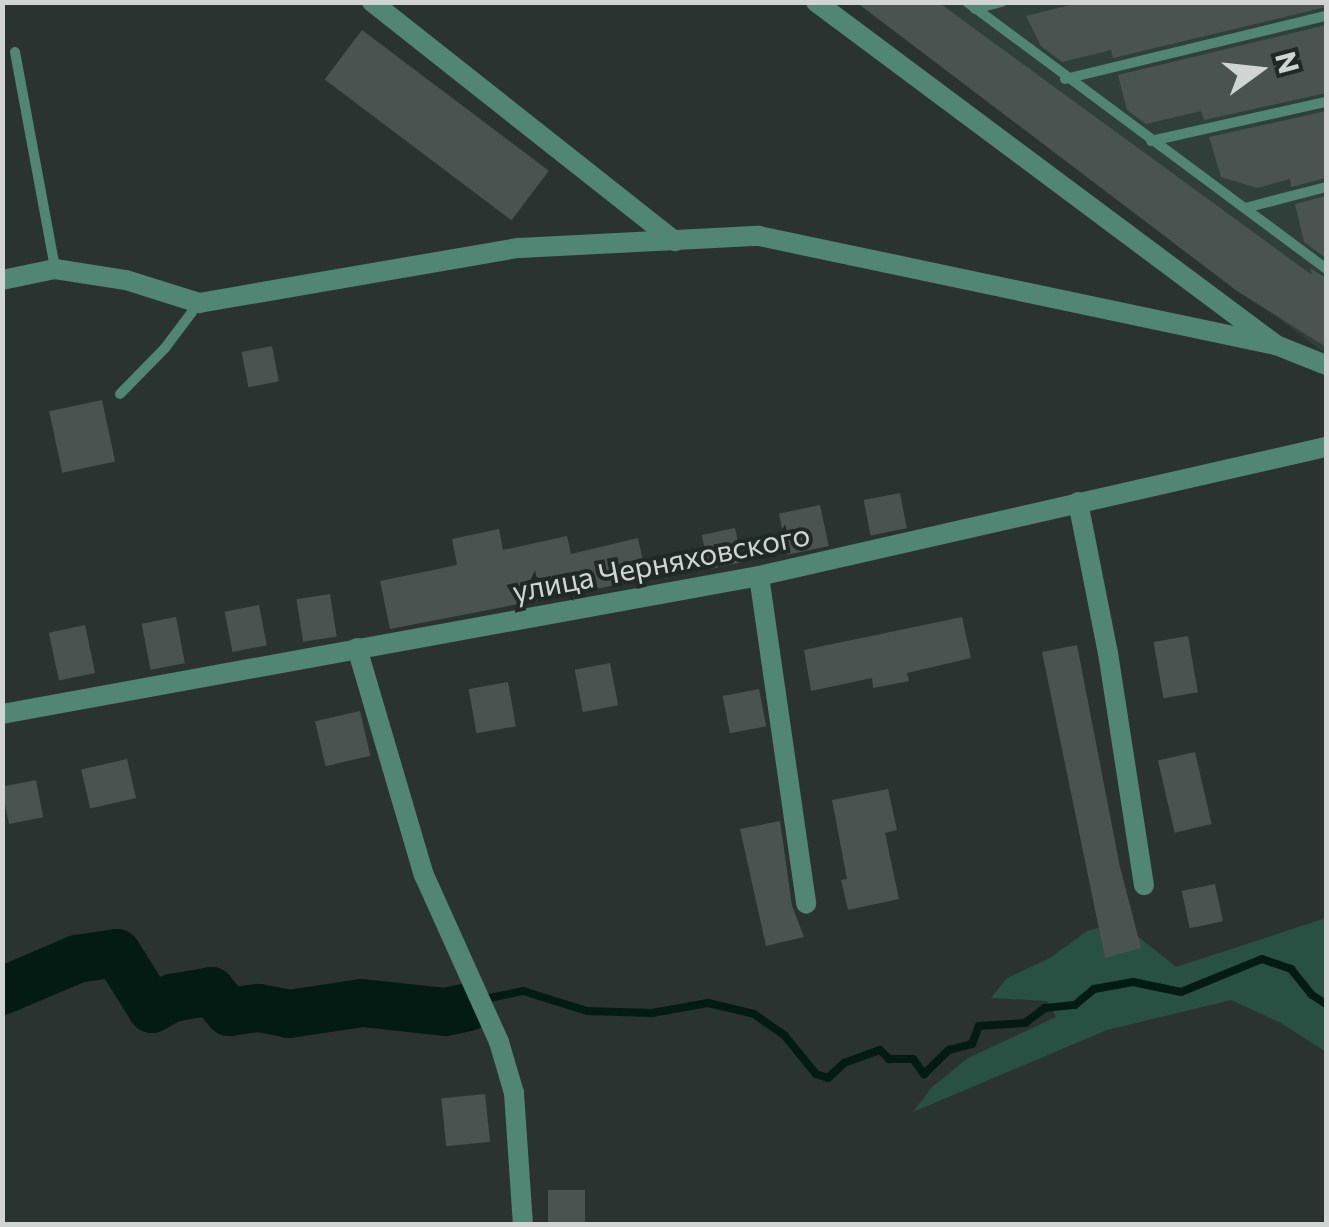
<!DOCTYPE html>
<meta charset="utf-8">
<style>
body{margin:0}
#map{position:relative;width:1329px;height:1227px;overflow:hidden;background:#2b3330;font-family:Commissioner,sans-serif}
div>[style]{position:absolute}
.built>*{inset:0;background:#303f39}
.green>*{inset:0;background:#285144}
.stream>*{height:8px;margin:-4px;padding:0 4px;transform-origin:4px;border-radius:4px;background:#041b14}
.river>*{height:48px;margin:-24px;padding:0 24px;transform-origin:24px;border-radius:24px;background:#041b14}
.building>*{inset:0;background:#4a534f;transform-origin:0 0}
.service>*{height:10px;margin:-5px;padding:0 5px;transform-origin:5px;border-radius:5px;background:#508673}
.minor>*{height:20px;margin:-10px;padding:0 10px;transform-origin:10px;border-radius:10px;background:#508673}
span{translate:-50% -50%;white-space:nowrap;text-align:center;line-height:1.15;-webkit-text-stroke:8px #212926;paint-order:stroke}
.street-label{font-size:30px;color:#d0d5d3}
.frame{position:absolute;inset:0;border:5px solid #d0d5d3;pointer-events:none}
.north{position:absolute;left:1209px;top:20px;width:100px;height:100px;-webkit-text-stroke:8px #212926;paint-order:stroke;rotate:75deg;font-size:28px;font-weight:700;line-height:40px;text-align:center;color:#d0d5d3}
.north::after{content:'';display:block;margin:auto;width:35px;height:45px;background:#d0d5d3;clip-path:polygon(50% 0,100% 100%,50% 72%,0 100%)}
</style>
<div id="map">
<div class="built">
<i style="clip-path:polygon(857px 3px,1326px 3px,1326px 354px)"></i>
</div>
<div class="green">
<i style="clip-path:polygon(1326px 918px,1326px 1052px,1281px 1023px,1231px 1000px,1107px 1030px,913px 1112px,932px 1087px,968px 1058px,1056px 1017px,1047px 1001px,991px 998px,1007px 978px,1050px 958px,1087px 931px,1120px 922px,1176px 967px)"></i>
</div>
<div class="stream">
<i style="left:490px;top:998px;width:34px;rotate:-12deg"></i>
<i style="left:523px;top:991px;width:67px;rotate:17.4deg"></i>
<i style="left:587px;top:1011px;width:65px;rotate:1.8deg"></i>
<i style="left:652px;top:1013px;width:57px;rotate:-10.1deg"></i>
<i style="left:708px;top:1003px;width:47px;rotate:13.4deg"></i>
<i style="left:754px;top:1014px;width:38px;rotate:35deg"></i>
<i style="left:785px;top:1036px;width:49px;rotate:50.8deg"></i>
<i style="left:816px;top:1074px;width:13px;rotate:18deg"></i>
<i style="left:828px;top:1078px;width:22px;rotate:-43deg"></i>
<i style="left:844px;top:1063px;width:38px;rotate:-20deg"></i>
<i style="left:880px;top:1050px;width:13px;rotate:45deg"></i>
<i style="left:889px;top:1059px;width:24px"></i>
<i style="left:913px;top:1059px;width:19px;rotate:54deg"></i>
<i style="left:924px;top:1074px;width:35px;rotate:-44deg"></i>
<i style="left:949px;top:1050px;width:24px;rotate:-15deg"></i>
<i style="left:972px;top:1044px;width:19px;rotate:-69deg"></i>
<i style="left:979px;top:1026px;width:46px;rotate:-3.7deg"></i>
<i style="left:1025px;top:1023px;width:25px;rotate:-37deg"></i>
<i style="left:1045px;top:1008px;width:30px;rotate:-6deg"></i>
<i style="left:1075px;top:1005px;width:25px;rotate:-40deg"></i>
<i style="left:1094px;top:989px;width:40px;rotate:-10deg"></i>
<i style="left:1133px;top:982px;width:49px;rotate:11.8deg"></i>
<i style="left:1181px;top:992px;width:87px;rotate:-22.2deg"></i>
<i style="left:1262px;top:959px;width:31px;rotate:19deg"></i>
<i style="left:1291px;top:969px;width:33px;rotate:51deg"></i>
<i style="left:1312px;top:995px;width:17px;rotate:33deg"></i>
</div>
<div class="river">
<i style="left:2px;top:991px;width:82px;rotate:-23.1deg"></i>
<i style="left:77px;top:959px;width:40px;rotate:-8.5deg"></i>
<i style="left:117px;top:953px;width:66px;rotate:58deg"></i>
<i style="left:152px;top:1009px;width:23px;rotate:-29deg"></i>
<i style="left:172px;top:998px;width:40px;rotate:-10deg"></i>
<i style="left:211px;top:991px;width:28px;rotate:49deg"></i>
<i style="left:229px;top:1012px;width:30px;rotate:-8deg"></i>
<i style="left:259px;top:1008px;width:31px;rotate:11deg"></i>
<i style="left:289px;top:1014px;width:74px;rotate:-8.6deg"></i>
<i style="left:362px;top:1003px;width:83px;rotate:6.2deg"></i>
<i style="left:445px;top:1012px;width:24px;rotate:-12deg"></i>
</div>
<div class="building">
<i style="clip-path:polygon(856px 2px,938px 2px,1312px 275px,1310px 268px,1326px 278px,1326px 347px,1237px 291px)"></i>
<i style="clip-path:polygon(1082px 2px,1326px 2px,1326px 7px,1113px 58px,1111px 50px,1062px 62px,1041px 46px,1026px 16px)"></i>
<i style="clip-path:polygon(1326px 25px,1326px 93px,1204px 120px,1201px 111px,1146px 124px,1127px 110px,1118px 75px)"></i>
<i style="left:362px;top:30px;width:234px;height:62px;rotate:37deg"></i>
<i style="clip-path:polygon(1326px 111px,1326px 178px,1291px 187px,1290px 179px,1257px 188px,1221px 177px,1209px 137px)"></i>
<i style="clip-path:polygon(1326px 196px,1326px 258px,1304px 242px,1295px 204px)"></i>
<i style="left:272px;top:346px;width:36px;height:31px;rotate:79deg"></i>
<i style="left:102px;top:400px;width:63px;height:54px;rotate:78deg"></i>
<i style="left:900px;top:493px;width:36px;height:37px;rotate:79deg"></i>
<i style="left:820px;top:505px;width:42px;height:42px;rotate:78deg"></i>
<i style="left:735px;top:528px;width:35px;height:34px;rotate:78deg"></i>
<i style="clip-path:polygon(499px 529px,503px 550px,567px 536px,571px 554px,638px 538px,647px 579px,390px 629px,380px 581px,457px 565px,452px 539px)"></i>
<i style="left:330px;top:594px;width:43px;height:34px;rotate:81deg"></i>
<i style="left:259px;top:605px;width:41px;height:35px;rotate:79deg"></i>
<i style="left:176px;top:617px;width:47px;height:35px;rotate:79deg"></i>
<i style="clip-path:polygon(962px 617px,971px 658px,907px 673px,909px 681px,873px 688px,872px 678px,811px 691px,804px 650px)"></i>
<i style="left:85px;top:625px;width:49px;height:37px;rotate:78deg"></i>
<i style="left:1188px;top:636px;width:57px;height:35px;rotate:80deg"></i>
<i style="clip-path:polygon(1077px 645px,1120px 867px,1141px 948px,1105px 958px,1042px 652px)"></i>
<i style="left:610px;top:663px;width:43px;height:36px;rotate:79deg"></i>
<i style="left:508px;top:682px;width:45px;height:40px;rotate:80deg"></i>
<i style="left:759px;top:689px;width:38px;height:37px;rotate:79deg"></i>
<i style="left:360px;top:711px;width:46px;height:46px;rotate:77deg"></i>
<i style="left:1195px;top:752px;width:74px;height:38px;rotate:77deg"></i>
<i style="left:127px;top:759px;width:40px;height:47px;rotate:77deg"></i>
<i style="left:36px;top:780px;width:38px;height:35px;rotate:79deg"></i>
<i style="clip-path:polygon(888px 789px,897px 830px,885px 833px,899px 899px,848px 910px,841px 880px,847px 879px,832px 800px)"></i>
<i style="clip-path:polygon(780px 821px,792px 906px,804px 937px,766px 946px,740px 829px)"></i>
<i style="left:1215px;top:884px;width:38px;height:34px;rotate:78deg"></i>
<i style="left:485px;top:1094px;width:48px;height:44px;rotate:84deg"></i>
<i style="left:548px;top:1190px;width:37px;height:34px"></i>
</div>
<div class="service">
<i style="left:967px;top:2px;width:447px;rotate:36.6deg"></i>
<i style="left:975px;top:9px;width:28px;rotate:-15deg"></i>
<i style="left:15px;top:52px;width:220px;rotate:79.5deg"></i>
<i style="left:1065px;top:79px;width:268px;rotate:-13.6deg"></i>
<i style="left:1151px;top:141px;width:179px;rotate:-12.6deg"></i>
<i style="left:1245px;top:208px;width:84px;rotate:-14.5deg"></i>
<i style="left:120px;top:394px;width:64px;rotate:-45.6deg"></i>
<i style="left:165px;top:348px;width:55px;rotate:-53.1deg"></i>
</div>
<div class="minor">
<i style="left:372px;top:2px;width:386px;rotate:38.3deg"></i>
<i style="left:816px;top:2px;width:574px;rotate:36.71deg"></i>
<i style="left:1276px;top:345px;width:54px;rotate:21.8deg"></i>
<i style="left:2px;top:280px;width:54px;rotate:-11.7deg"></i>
<i style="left:55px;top:269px;width:72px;rotate:8.8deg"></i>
<i style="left:126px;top:280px;width:77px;rotate:17.5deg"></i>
<i style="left:199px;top:303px;width:325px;rotate:-9.8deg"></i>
<i style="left:519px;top:248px;width:240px;rotate:-2.9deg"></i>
<i style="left:759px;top:236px;width:528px;rotate:11.91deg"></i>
<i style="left:1078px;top:502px;width:154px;rotate:78.8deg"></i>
<i style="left:1108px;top:653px;width:235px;rotate:81.2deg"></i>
<i style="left:759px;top:576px;width:331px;rotate:81.8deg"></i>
<i style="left:357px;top:648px;width:237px;rotate:73.6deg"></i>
<i style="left:424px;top:875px;width:183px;rotate:65.8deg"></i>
<i style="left:499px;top:1042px;width:53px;rotate:73.6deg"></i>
<i style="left:514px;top:1093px;width:131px;rotate:86.1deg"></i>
<i style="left:2px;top:714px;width:769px;rotate:-10.33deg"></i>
<i style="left:759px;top:576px;width:581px;rotate:-12.82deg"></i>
</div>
<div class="street-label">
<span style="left:661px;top:562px;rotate:-11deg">улица Черняховского</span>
</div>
<div class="frame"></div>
<div class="north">N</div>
</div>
